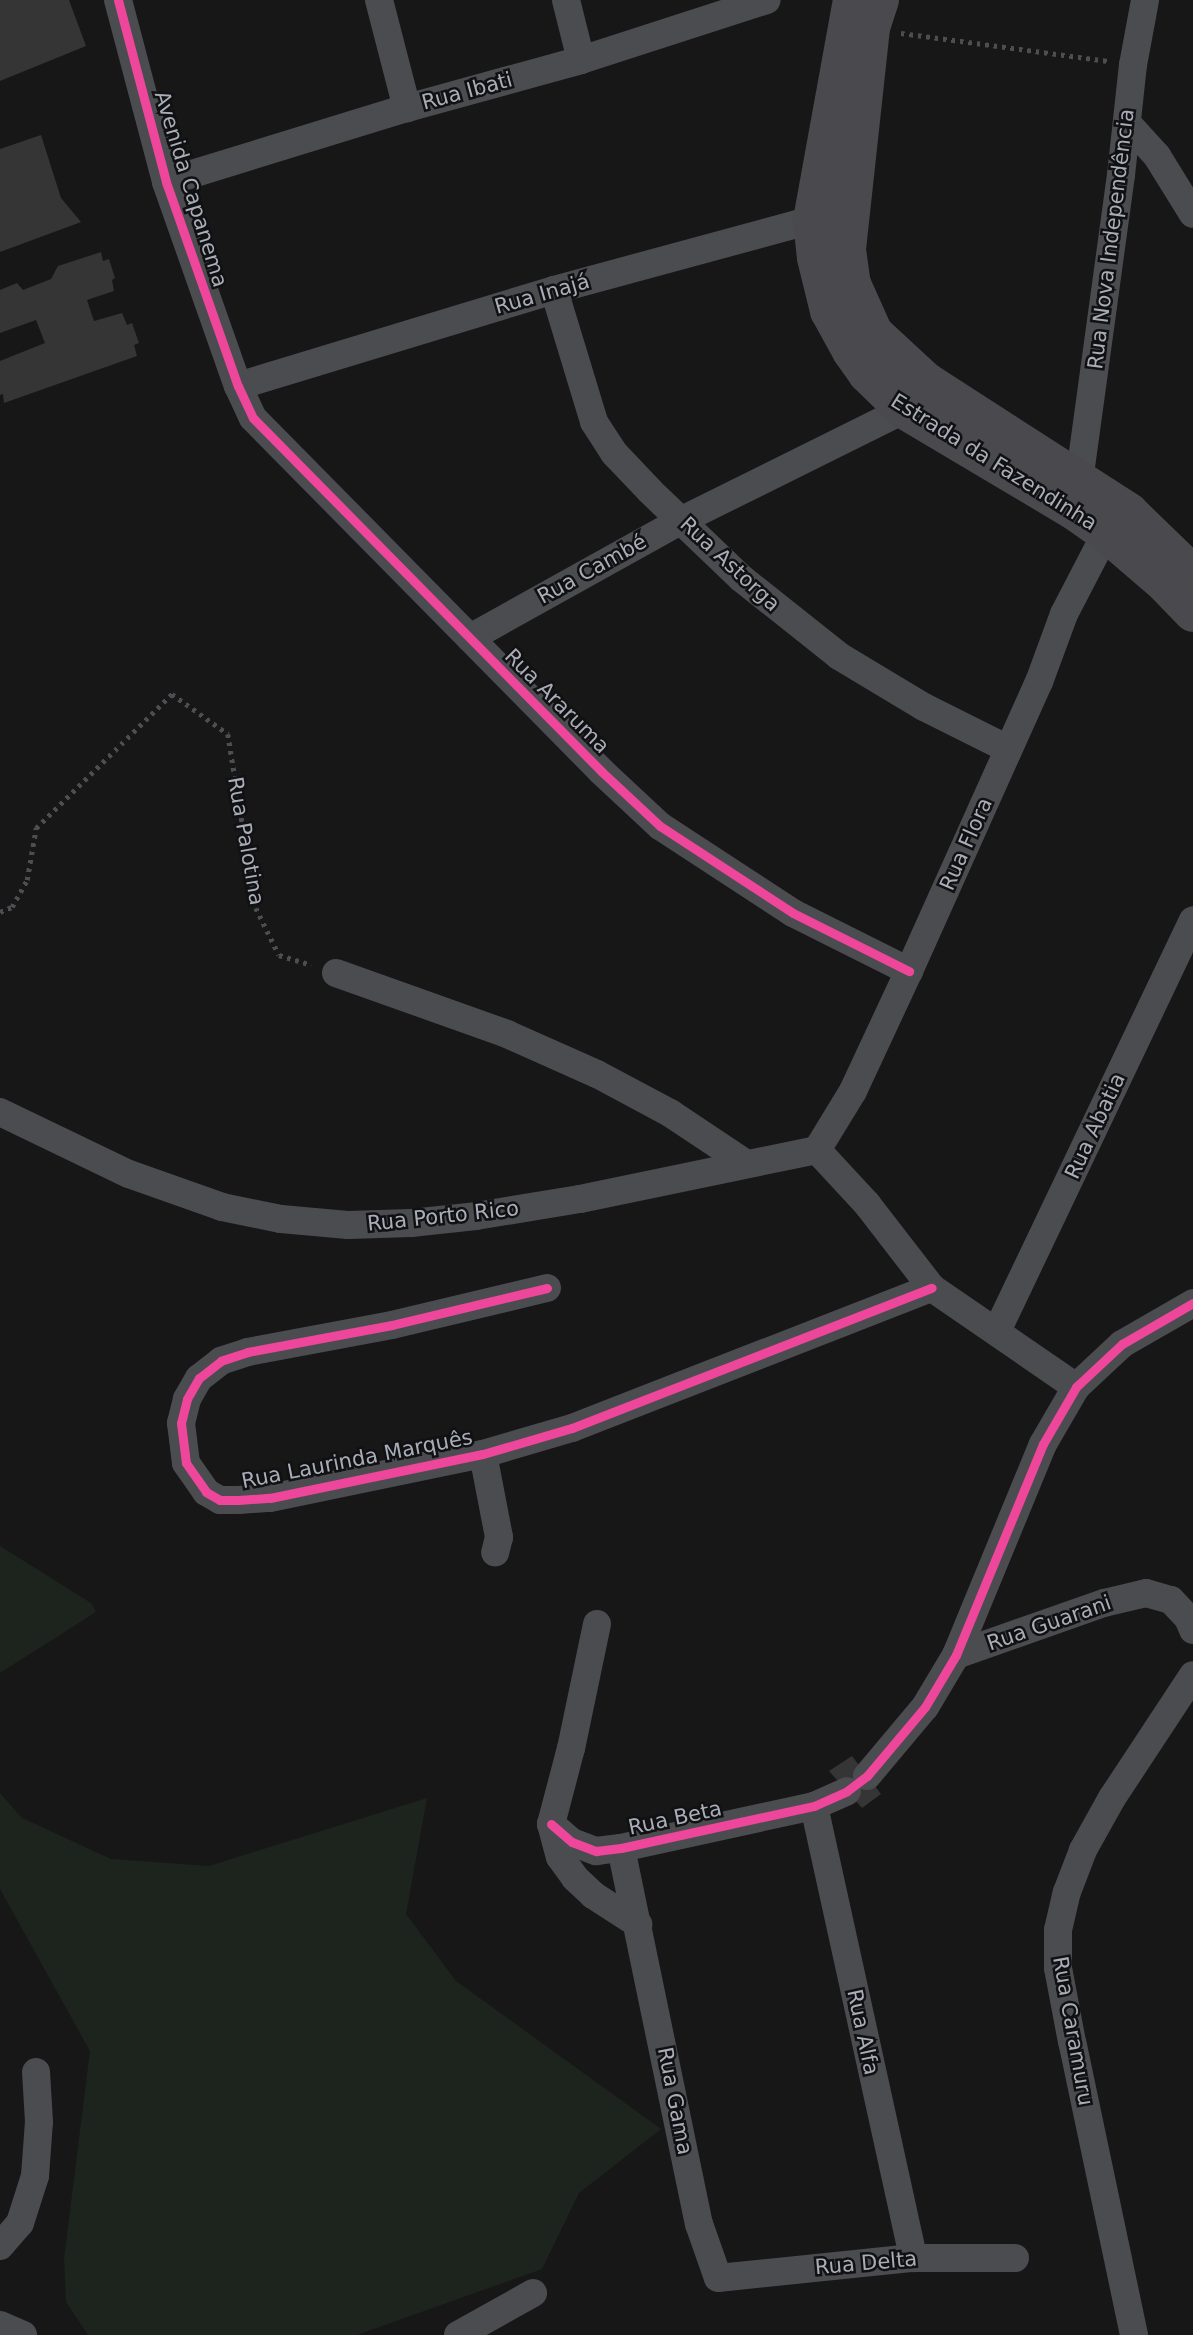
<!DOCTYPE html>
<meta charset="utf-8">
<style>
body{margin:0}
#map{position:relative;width:1193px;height:2335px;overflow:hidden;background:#171717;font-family:"DejaVu Sans",sans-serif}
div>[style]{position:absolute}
.green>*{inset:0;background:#1d241e}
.building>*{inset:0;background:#353536}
.path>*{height:4.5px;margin-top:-2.25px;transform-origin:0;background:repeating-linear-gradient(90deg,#4d4e52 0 3.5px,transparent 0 8.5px)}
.minor>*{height:28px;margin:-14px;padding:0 14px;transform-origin:14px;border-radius:14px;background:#4b4c50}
.secondary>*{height:38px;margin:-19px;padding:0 19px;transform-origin:19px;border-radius:19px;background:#4a4a4e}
.cycleway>*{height:9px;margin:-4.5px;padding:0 4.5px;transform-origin:4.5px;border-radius:4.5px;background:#ed469a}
span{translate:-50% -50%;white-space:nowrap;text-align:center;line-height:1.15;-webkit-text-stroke:5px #111113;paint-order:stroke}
.street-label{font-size:21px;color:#a8adb8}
</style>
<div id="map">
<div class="green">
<i style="clip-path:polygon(0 1546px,91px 1603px,96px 1612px,0 1673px)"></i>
<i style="clip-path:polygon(0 1793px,22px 1818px,111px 1859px,209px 1866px,427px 1798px,406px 1914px,456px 1981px,661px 2129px,579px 2193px,542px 2269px,357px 2335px,88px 2335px,66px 2302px,64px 2259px,90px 2051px,0 1889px)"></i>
</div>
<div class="building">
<i style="clip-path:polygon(0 0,69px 0,86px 46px,0 81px)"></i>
<i style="clip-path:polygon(41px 135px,61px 198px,81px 222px,0 252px,0 149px)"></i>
<i style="clip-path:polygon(101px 252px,103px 261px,109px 259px,115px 278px,112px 280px,114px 291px,87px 300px,94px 321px,122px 313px,127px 325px,132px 323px,139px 343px,134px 345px,137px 356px,4px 403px,3px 394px,0 395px,0 361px,45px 343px,36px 320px,0 333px,0 290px,17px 283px,23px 290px,51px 279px,58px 266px)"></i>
<i style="clip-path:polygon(852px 1756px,881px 1794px,862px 1808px,829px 1771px)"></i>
</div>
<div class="path">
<i style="left:901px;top:33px;width:209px;rotate:7.7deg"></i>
<i style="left:0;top:912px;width:13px;rotate:-23deg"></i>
<i style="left:12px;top:907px;width:31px;rotate:-61deg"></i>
<i style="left:27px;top:880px;width:53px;rotate:-80.2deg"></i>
<i style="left:36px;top:828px;width:191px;rotate:-44.6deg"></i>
<i style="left:172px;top:694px;width:69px;rotate:35.5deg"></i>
<i style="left:228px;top:734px;width:176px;rotate:80.9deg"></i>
<i style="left:256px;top:908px;width:52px;rotate:63.9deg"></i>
<i style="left:279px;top:955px;width:34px;rotate:17deg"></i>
</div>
<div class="minor">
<i style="left:118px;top:0;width:188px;rotate:75.2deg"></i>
<i style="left:166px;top:182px;width:216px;rotate:70.6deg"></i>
<i style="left:238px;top:386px;width:35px;rotate:65deg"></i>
<i style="left:253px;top:418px;width:496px;rotate:45.4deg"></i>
<i style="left:601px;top:771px;width:81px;rotate:43deg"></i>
<i style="left:660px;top:826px;width:159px;rotate:33.2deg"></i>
<i style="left:793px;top:913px;width:130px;rotate:26.6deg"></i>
<i style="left:379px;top:0;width:112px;rotate:75.5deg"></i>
<i style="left:566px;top:0;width:62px;rotate:76deg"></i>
<i style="left:1127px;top:123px;width:45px;rotate:47.7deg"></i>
<i style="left:1157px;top:156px;width:68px;rotate:58.2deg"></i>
<i style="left:166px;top:182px;width:252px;rotate:-17.1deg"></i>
<i style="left:407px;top:108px;width:180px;rotate:-15.4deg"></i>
<i style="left:581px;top:60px;width:195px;rotate:-17.9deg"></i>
<i style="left:554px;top:290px;width:138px;rotate:73.1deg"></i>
<i style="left:594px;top:422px;width:37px;rotate:57deg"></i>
<i style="left:614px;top:453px;width:52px;rotate:46.5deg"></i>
<i style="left:650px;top:491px;width:126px;rotate:43.7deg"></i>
<i style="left:741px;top:578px;width:125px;rotate:38.5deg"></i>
<i style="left:839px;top:656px;width:99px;rotate:31deg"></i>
<i style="left:924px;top:707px;width:94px;rotate:26.6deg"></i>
<i style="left:238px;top:386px;width:330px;rotate:-16.9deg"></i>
<i style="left:554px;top:290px;width:267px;rotate:-15.2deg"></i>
<i style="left:812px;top:220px;width:19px;rotate:9deg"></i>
<i style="left:1077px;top:496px;width:324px;rotate:-82.2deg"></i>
<i style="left:1121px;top:175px;width:111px;rotate:-83.8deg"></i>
<i style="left:1133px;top:65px;width:66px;rotate:-79.5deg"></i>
<i style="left:470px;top:638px;width:243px;rotate:-29.1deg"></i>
<i style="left:682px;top:520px;width:248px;rotate:-26.4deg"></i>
<i style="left:336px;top:973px;width:182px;rotate:19.6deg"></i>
<i style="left:507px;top:1034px;width:98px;rotate:24deg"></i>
<i style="left:597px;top:1074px;width:83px;rotate:28.1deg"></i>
<i style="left:670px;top:1113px;width:90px;rotate:33.7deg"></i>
<i style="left:0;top:1112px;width:143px;rotate:25.7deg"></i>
<i style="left:129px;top:1174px;width:99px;rotate:19.5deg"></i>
<i style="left:222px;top:1207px;width:60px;rotate:11.5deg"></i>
<i style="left:281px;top:1219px;width:67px;rotate:5.1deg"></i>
<i style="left:348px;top:1225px;width:63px;rotate:-1.8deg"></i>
<i style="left:411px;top:1223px;width:65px;rotate:-6.1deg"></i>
<i style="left:476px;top:1216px;width:105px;rotate:-9.3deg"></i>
<i style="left:580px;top:1199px;width:242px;rotate:-11.7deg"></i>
<i style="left:817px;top:1150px;width:69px;rotate:-58.6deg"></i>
<i style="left:853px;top:1091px;width:132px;rotate:-65deg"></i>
<i style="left:909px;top:971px;width:317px;rotate:-65.8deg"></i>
<i style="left:1039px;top:682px;width:72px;rotate:-69.8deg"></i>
<i style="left:1064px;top:614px;width:91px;rotate:-62.6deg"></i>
<i style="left:817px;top:1150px;width:74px;rotate:47.2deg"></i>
<i style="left:867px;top:1204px;width:106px;rotate:52.3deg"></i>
<i style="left:932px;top:1288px;width:175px;rotate:34.5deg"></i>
<i style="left:547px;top:1288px;width:159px;rotate:166.6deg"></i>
<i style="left:392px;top:1325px;width:147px;rotate:169.4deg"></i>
<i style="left:248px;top:1352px;width:28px;rotate:162deg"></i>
<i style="left:221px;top:1361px;width:28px;rotate:142deg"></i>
<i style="left:199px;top:1378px;width:24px;rotate:120deg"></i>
<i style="left:187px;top:1399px;width:25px;rotate:104deg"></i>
<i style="left:181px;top:1423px;width:40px;rotate:82.9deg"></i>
<i style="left:186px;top:1463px;width:35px;rotate:55deg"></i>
<i style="left:206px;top:1492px;width:16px;rotate:30deg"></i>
<i style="left:220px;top:1500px;width:18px"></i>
<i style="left:238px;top:1500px;width:32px;rotate:-4deg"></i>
<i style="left:270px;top:1498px;width:217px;rotate:-11.7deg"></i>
<i style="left:483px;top:1454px;width:93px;rotate:-16.3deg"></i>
<i style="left:572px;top:1428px;width:386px;rotate:-21.3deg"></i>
<i style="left:997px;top:1331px;width:455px;rotate:-64.5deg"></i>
<i style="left:483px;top:1454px;width:85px;rotate:79.1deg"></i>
<i style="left:499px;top:1537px;width:16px;rotate:104deg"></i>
<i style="left:597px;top:1624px;width:127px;rotate:101.8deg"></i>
<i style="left:571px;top:1748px;width:79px;rotate:104.7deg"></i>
<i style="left:551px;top:1824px;width:34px;rotate:75deg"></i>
<i style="left:560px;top:1857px;width:26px;rotate:54deg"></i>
<i style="left:575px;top:1878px;width:25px;rotate:43deg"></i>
<i style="left:593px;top:1895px;width:54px;rotate:32.8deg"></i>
<i style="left:956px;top:1655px;width:157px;rotate:-19.4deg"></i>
<i style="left:1104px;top:1603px;width:43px;rotate:-13.4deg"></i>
<i style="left:1146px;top:1593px;width:26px;rotate:16deg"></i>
<i style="left:1171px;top:1600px;width:25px;rotate:47deg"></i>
<i style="left:1188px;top:1618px;width:13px;rotate:67deg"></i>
<i style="left:867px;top:1776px;width:90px;rotate:-50deg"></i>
<i style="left:925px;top:1707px;width:61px;rotate:-59.2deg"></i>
<i style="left:956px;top:1655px;width:228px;rotate:-67.6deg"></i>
<i style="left:1043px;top:1444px;width:66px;rotate:-59.9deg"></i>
<i style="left:1076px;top:1387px;width:63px;rotate:-43.1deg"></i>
<i style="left:1122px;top:1344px;width:82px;rotate:-30deg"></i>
<i style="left:814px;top:1806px;width:463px;rotate:77.6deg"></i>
<i style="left:551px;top:1824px;width:28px;rotate:41deg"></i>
<i style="left:572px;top:1842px;width:26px;rotate:21deg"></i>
<i style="left:596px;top:1851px;width:25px;rotate:-7deg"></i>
<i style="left:621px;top:1848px;width:198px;rotate:-12.3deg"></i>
<i style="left:814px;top:1806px;width:36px;rotate:-24deg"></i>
<i style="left:621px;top:1848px;width:384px;rotate:78.3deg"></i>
<i style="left:699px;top:2224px;width:57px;rotate:70.6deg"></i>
<i style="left:718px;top:2278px;width:196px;rotate:-5.9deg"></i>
<i style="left:913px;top:2258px;width:102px"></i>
<i style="left:0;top:2246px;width:30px;rotate:-49deg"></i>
<i style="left:20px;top:2223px;width:49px;rotate:-72.3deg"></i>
<i style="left:35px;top:2176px;width:54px;rotate:-85.8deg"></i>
<i style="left:39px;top:2122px;width:50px;rotate:-93.4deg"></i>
<i style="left:0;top:2325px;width:25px;rotate:23deg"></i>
<i style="left:458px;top:2335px;width:86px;rotate:-29.2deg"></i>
<i style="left:1134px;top:2335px;width:299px;rotate:-101.9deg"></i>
<i style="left:1072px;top:2042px;width:75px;rotate:-100.7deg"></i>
<i style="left:1058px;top:1968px;width:38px;rotate:-90deg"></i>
<i style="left:1058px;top:1930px;width:39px;rotate:-77deg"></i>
<i style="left:1067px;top:1892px;width:45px;rotate:-69.1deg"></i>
<i style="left:1083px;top:1850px;width:60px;rotate:-60.9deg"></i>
<i style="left:1112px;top:1798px;width:147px;rotate:-56.6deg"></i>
</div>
<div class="secondary">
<i style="left:852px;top:0;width:224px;rotate:100.3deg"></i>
<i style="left:812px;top:220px;width:38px;rotate:84deg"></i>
<i style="left:816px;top:258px;width:55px;rotate:76.2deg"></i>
<i style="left:829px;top:311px;width:46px;rotate:61.2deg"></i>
<i style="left:851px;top:351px;width:28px;rotate:55deg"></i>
<i style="left:867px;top:374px;width:52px;rotate:44.2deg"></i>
<i style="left:904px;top:410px;width:198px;rotate:30.7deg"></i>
<i style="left:1074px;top:511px;width:39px;rotate:35deg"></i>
<i style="left:1106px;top:533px;width:78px;rotate:40.8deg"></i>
<i style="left:1165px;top:584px;width:40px;rotate:46deg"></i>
<i style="left:880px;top:0;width:29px;rotate:108deg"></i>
<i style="left:871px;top:28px;width:223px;rotate:96.2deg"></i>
<i style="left:847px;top:250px;width:34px;rotate:82deg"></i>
<i style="left:852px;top:284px;width:54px;rotate:65.8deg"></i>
<i style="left:874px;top:333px;width:71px;rotate:42.7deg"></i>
<i style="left:926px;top:381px;width:242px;rotate:32.8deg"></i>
<i style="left:1129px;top:512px;width:89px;rotate:44.1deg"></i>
</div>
<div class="cycleway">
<i style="left:118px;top:0;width:188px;rotate:75.2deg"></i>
<i style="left:166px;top:182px;width:216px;rotate:70.6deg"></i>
<i style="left:238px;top:386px;width:35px;rotate:65deg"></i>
<i style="left:253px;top:418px;width:496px;rotate:45.4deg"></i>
<i style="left:601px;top:771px;width:81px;rotate:43deg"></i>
<i style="left:660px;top:826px;width:159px;rotate:33.2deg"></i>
<i style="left:793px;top:913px;width:130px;rotate:26.6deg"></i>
<i style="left:547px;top:1288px;width:159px;rotate:166.6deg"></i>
<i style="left:392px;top:1325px;width:147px;rotate:169.4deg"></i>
<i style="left:248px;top:1352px;width:28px;rotate:162deg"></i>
<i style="left:221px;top:1361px;width:28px;rotate:142deg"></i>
<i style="left:199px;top:1378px;width:24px;rotate:120deg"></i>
<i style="left:187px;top:1399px;width:25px;rotate:104deg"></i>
<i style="left:181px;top:1423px;width:40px;rotate:82.9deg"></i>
<i style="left:186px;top:1463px;width:35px;rotate:55deg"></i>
<i style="left:206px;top:1492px;width:16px;rotate:30deg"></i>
<i style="left:220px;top:1500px;width:18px"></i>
<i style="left:238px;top:1500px;width:32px;rotate:-4deg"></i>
<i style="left:270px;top:1498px;width:217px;rotate:-11.7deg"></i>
<i style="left:483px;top:1454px;width:93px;rotate:-16.3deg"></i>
<i style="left:572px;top:1428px;width:386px;rotate:-21.3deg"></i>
<i style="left:551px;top:1824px;width:28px;rotate:41deg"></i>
<i style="left:572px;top:1842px;width:26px;rotate:21deg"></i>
<i style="left:596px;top:1851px;width:25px;rotate:-7deg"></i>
<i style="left:621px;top:1848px;width:198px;rotate:-12.3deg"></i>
<i style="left:814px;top:1806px;width:36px;rotate:-24deg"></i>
<i style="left:847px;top:1791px;width:25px;rotate:-37deg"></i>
<i style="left:867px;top:1776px;width:90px;rotate:-50deg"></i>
<i style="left:925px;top:1707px;width:61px;rotate:-59.2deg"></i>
<i style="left:956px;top:1655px;width:228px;rotate:-67.6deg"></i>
<i style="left:1043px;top:1444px;width:66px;rotate:-59.9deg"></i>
<i style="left:1076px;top:1387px;width:63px;rotate:-43.1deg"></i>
<i style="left:1122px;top:1344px;width:82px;rotate:-30deg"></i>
</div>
<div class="street-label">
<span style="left:467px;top:91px;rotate:-15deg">Rua Ibati</span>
<span style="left:191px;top:189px;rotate:73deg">Avenida Capanema</span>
<span style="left:1111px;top:239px;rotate:-83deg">Rua Nova Independência</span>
<span style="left:542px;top:294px;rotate:-16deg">Rua Inajá</span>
<span style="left:994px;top:462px;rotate:32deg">Estrada da Fazendinha</span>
<span style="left:730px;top:564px;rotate:43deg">Rua Astorga</span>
<span style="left:592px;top:569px;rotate:-29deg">Rua Cambé</span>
<span style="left:557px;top:701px;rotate:45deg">Rua Araruma</span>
<span style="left:246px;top:841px;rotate:80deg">Rua Palotina</span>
<span style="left:966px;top:844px;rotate:-66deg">Rua Flora</span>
<span style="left:1095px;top:1126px;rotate:-65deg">Rua Abatia</span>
<span style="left:443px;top:1216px;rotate:-6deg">Rua Porto Rico</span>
<span style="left:357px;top:1459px;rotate:-11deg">Rua Laurinda Marquês</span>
<span style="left:1049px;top:1623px;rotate:-19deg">Rua Guarani</span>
<span style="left:675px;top:1818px;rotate:-12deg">Rua Beta</span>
<span style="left:1073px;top:2031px;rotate:80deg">Rua Caramuru</span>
<span style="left:863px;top:2032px;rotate:78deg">Rua Alfa</span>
<span style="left:675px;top:2101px;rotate:79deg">Rua Gama</span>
<span style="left:866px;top:2263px;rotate:-5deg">Rua Delta</span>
</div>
</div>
